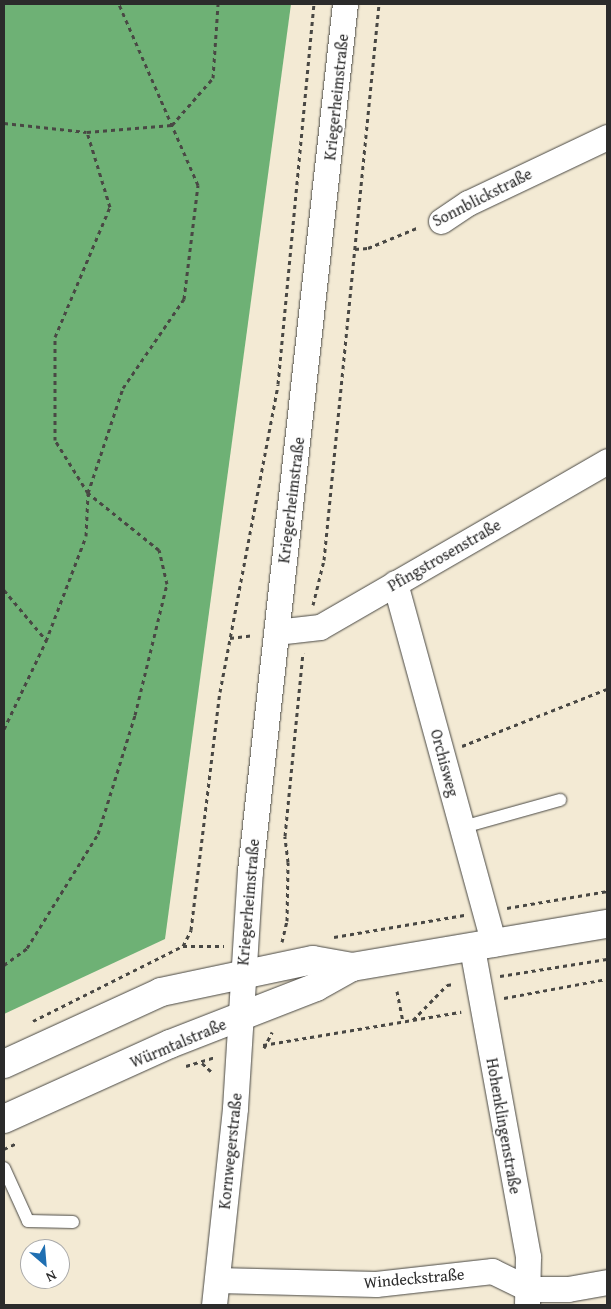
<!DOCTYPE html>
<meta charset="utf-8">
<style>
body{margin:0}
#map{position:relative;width:611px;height:1309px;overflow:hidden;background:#f3ead4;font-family:"Gentium Book Plus",serif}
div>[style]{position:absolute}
.forest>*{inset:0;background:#6eb175}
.path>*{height:3px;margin-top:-1.5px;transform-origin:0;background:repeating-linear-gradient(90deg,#494844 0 4px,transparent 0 8px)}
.roads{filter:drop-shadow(0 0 1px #494844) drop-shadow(0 0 1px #494844)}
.lane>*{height:12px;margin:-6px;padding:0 6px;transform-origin:6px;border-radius:6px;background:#fff}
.street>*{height:25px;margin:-12.5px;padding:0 12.5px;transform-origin:12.5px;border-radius:12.5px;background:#fff}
.secondary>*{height:28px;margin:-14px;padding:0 14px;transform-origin:14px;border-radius:14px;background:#fff}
span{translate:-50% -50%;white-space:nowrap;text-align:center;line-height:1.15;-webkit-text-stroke:4.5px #fff;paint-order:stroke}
.street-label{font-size:16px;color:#2b2b2b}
.frame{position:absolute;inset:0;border:5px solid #2b2b2b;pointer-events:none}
.north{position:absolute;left:20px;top:1239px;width:50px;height:50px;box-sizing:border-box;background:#fff;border:1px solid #aaa;border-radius:50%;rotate:153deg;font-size:14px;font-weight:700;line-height:20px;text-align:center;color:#2b2b2b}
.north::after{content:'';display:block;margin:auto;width:18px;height:22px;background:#1f6fb2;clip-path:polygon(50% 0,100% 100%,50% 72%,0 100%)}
</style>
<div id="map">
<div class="forest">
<i style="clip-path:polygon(4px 4px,291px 4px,165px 939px,4px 1014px)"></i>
</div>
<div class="path">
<i style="left:4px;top:123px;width:83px;rotate:6.2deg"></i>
<i style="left:87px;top:132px;width:85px;rotate:-4.7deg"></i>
<i style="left:172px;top:125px;width:62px;rotate:-48.9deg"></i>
<i style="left:213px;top:78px;width:74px;rotate:-86.1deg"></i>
<i style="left:355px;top:249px;width:13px;rotate:-4deg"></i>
<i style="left:368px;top:248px;width:55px;rotate:-22.4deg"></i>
<i style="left:4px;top:590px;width:65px;rotate:50deg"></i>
<i style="left:313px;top:605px;width:46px;rotate:-76.3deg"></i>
<i style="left:324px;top:560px;width:559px;rotate:-84.35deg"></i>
<i style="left:230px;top:638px;width:23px;rotate:-7deg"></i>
<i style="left:4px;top:729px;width:98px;rotate:-64.5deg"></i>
<i style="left:46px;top:641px;width:112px;rotate:-69.1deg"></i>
<i style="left:86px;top:536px;width:43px;rotate:-87.3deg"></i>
<i style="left:88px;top:493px;width:111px;rotate:-71.6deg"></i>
<i style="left:123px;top:388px;width:108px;rotate:-55.6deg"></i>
<i style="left:184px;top:299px;width:115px;rotate:-83deg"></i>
<i style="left:198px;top:185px;width:197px;rotate:-113.6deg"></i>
<i style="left:462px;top:746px;width:156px;rotate:-21.5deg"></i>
<i style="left:507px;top:908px;width:101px;rotate:-9.6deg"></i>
<i style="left:334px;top:937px;width:132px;rotate:-9.6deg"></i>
<i style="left:282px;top:942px;width:22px;rotate:-77deg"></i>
<i style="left:287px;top:921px;width:59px;rotate:-89deg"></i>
<i style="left:288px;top:862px;width:26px;rotate:-97deg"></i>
<i style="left:285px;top:836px;width:184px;rotate:-84.4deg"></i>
<i style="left:183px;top:946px;width:18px;rotate:-63deg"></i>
<i style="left:191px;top:930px;width:240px;rotate:-83.1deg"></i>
<i style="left:220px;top:692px;width:313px;rotate:-79.3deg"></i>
<i style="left:278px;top:384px;width:382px;rotate:-84.6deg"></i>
<i style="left:4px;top:965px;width:29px;rotate:-36deg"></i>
<i style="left:27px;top:948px;width:134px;rotate:-58.1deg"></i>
<i style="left:98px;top:834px;width:125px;rotate:-72.7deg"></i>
<i style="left:135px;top:715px;width:135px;rotate:-76.3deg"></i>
<i style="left:167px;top:584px;width:35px;rotate:-103deg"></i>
<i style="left:159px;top:550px;width:91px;rotate:-141.2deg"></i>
<i style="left:88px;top:493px;width:62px;rotate:-121.9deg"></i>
<i style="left:55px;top:440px;width:103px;rotate:-90deg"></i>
<i style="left:55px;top:337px;width:141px;rotate:-67.1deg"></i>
<i style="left:110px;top:207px;width:78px;rotate:-107deg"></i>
<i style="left:500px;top:976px;width:108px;rotate:-9deg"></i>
<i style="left:397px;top:991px;width:31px;rotate:79deg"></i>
<i style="left:504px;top:998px;width:105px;rotate:-10.5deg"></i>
<i style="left:413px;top:1020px;width:49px;rotate:-45.8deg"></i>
<i style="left:447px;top:985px;width:7px;rotate:-8deg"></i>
<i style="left:33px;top:1021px;width:168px;rotate:-26.6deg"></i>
<i style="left:183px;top:946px;width:41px"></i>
<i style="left:263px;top:1045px;width:201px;rotate:-9.5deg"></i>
<i style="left:264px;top:1048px;width:18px;rotate:-63deg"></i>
<i style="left:202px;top:1063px;width:16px;rotate:43deg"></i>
<i style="left:186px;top:1066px;width:31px;rotate:-17deg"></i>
<i style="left:4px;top:1149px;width:14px;rotate:-25deg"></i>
</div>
<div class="roads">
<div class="lane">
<i style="left:463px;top:827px;width:101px;rotate:-15.6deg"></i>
<i style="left:4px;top:1168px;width:58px;rotate:65.6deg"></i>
<i style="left:28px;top:1221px;width:45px;rotate:1.3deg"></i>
</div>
<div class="street">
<i style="left:441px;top:221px;width:32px;rotate:-34deg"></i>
<i style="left:468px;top:203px;width:154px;rotate:-25.4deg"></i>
<i style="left:395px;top:583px;width:374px;rotate:74.7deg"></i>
<i style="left:276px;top:632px;width:44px;rotate:-6.5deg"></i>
<i style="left:320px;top:627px;width:332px;rotate:-30deg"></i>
<i style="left:472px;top:948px;width:314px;rotate:79.7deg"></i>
<i style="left:528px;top:1257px;width:46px;rotate:91.2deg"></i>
<i style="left:217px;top:1280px;width:159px;rotate:1.4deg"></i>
<i style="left:376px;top:1284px;width:117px;rotate:-6.4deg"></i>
<i style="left:492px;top:1271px;width:41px;rotate:25.9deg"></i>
<i style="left:529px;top:1289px;width:39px"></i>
<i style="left:568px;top:1289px;width:40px;rotate:-10deg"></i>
<i style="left:214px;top:1305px;width:198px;rotate:-83.9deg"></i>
<i style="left:235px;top:1108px;width:237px;rotate:-86.4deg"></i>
<i style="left:250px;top:871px;width:872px;rotate:-83.75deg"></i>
</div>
<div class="secondary">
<i style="left:4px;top:1064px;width:173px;rotate:-24.6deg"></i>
<i style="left:161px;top:992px;width:155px;rotate:-11.9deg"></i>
<i style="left:313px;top:960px;width:40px;rotate:10deg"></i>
<i style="left:352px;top:967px;width:259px;rotate:-9.6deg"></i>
<i style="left:4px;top:1119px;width:182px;rotate:-24.3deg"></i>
<i style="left:170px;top:1044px;width:157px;rotate:-21.3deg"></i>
<i style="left:316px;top:987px;width:41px;rotate:-29.1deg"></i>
</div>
</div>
<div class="street-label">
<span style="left:336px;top:97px;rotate:-84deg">Kriegerheimstraße</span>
<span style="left:482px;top:197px;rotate:-27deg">Sonnblickstraße</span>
<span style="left:291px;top:500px;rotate:-83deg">Kriegerheimstraße</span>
<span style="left:444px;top:555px;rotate:-30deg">Pfingstrosenstraße</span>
<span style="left:445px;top:763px;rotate:75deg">Orchisweg</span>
<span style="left:248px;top:902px;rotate:-85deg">Kriegerheimstraße</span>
<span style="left:178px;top:1043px;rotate:-23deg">Würmtalstraße</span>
<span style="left:504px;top:1126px;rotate:80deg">Hohenklingenstraße</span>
<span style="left:230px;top:1151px;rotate:-84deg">Kornwegerstraße</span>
<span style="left:414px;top:1278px;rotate:-5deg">Windeckstraße</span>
</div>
<div class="frame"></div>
<div class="north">N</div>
</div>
